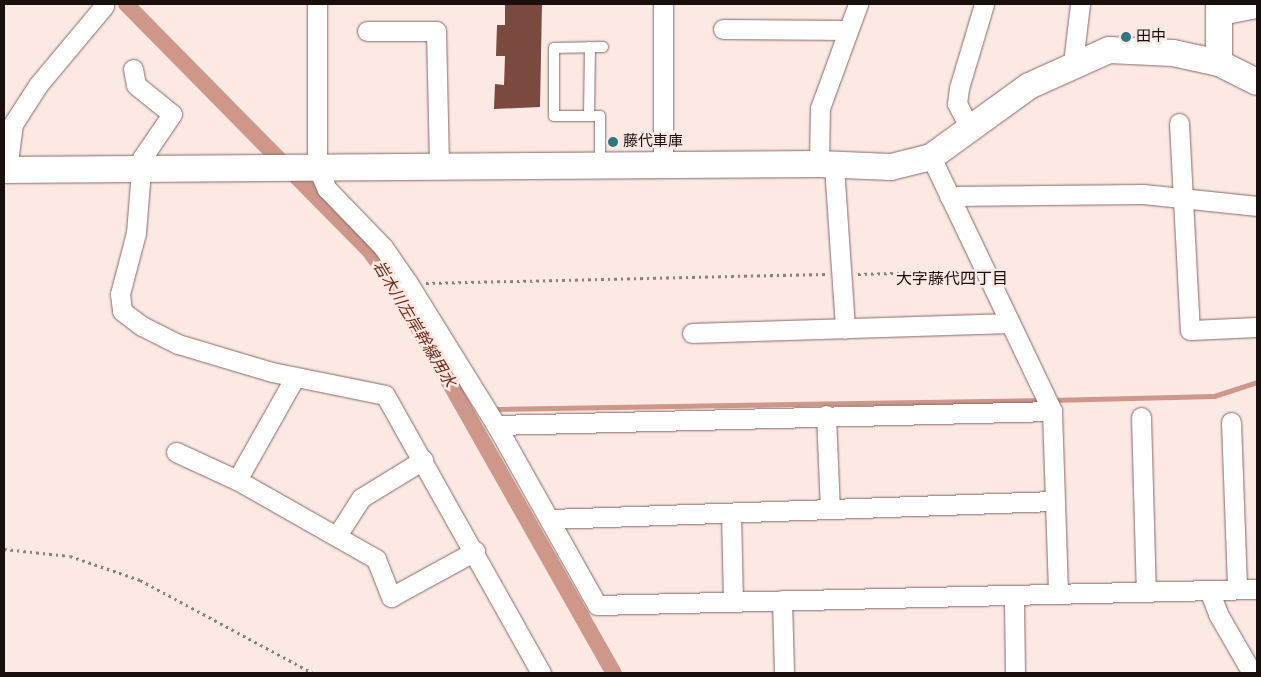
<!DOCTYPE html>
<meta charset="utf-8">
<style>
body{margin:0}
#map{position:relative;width:1261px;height:677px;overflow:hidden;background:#fce9e4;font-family:"Roboto Condensed","Noto Sans JP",sans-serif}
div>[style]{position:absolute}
.stream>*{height:5px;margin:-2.5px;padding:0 2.5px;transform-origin:2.5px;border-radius:2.5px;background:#ce978a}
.canal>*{height:16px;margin:-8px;padding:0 8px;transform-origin:8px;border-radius:8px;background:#ce978a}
.building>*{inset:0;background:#7a4a3e}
.path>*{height:3px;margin-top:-1.5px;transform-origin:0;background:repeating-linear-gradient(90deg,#8e7f7b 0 2.5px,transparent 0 6.5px)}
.roads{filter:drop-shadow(0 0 1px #856a64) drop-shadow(0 0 1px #856a64)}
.lane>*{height:10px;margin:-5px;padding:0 5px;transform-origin:5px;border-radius:5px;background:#fff}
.street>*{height:19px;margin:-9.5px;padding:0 9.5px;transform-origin:9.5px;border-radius:9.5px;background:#fff}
.secondary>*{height:26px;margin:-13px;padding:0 13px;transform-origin:13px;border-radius:13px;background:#fff}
.dots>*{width:14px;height:14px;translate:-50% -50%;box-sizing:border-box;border:2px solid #fce9e4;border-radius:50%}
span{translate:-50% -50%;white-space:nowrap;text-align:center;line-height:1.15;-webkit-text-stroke:5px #fce9e4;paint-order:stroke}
.poi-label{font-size:15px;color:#190f0c}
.left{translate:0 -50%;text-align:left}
.neighbourhood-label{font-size:16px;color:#190f0c}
.water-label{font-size:16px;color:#702d1d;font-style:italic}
.frame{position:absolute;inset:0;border:5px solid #190f0c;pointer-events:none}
</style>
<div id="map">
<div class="stream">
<i style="left:1051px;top:400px;width:163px;rotate:-1.4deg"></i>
<i style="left:1214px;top:396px;width:45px;rotate:-18deg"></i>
<i style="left:492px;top:409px;width:551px;rotate:-0.94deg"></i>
</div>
<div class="canal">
<i style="left:126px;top:4px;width:344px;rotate:45.4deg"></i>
<i style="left:368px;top:249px;width:42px;rotate:53.7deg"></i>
<i style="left:393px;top:283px;width:448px;rotate:60.5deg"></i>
</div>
<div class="building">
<i style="clip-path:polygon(505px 4px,542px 4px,540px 107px,494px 109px,495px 84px,504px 85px,505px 56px,496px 56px,497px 25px,505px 25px)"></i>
</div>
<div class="path">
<i style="left:858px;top:274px;width:109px;rotate:-1.6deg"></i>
<i style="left:426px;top:283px;width:401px;rotate:-1.3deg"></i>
<i style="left:4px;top:549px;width:66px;rotate:6.1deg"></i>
<i style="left:70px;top:556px;width:74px;rotate:18.9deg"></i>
<i style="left:140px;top:580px;width:196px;rotate:28.3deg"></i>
</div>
<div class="roads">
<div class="lane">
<i style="left:589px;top:116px;width:69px;rotate:-89.2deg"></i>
<i style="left:600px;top:165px;width:49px;rotate:-90deg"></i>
<i style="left:600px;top:116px;width:46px;rotate:180deg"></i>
<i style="left:554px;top:116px;width:68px;rotate:-90deg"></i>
<i style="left:554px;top:48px;width:49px;rotate:-1.2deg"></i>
</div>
<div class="street">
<i style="left:317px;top:4px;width:162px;rotate:90deg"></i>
<i style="left:317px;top:166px;width:25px;rotate:67deg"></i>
<i style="left:327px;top:189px;width:81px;rotate:46deg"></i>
<i style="left:383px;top:247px;width:44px;rotate:55.2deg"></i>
<i style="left:408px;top:283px;width:167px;rotate:58.2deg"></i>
<i style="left:496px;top:425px;width:206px;rotate:60.7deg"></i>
<i style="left:597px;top:605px;width:660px;rotate:-1.39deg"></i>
<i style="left:663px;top:4px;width:161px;rotate:90deg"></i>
<i style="left:1220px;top:15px;width:38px;rotate:-11deg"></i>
<i style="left:723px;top:29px;width:125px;rotate:0.5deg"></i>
<i style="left:367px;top:31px;width:69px"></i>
<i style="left:436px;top:31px;width:135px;rotate:88.7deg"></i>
<i style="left:1073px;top:63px;width:59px;rotate:-83.2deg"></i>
<i style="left:133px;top:69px;width:16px;rotate:79deg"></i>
<i style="left:136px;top:85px;width:46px;rotate:38.9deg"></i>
<i style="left:172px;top:114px;width:53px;rotate:124.3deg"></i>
<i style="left:142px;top:158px;width:75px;rotate:94.6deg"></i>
<i style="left:136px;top:233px;width:63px;rotate:104.7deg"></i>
<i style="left:120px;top:294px;width:17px;rotate:83deg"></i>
<i style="left:122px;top:311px;width:25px;rotate:37deg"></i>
<i style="left:142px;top:326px;width:40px;rotate:26.6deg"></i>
<i style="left:178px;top:344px;width:98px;rotate:16.6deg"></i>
<i style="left:272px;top:372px;width:115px;rotate:11.5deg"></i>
<i style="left:385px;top:395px;width:319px;rotate:60.7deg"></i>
<i style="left:1179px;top:123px;width:207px;rotate:87deg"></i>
<i style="left:1190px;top:330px;width:67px;rotate:-2.6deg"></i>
<i style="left:970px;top:129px;width:28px;rotate:-117deg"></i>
<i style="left:957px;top:104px;width:16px;rotate:-83deg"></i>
<i style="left:959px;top:88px;width:88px;rotate:-73.4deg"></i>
<i style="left:931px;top:157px;width:281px;rotate:64.5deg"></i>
<i style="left:1052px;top:411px;width:181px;rotate:88.1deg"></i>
<i style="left:819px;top:164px;width:56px;rotate:-89deg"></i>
<i style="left:820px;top:108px;width:111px;rotate:-69.9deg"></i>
<i style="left:834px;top:166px;width:163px;rotate:86.1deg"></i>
<i style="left:7px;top:170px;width:46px;rotate:-82.6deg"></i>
<i style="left:13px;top:124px;width:46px;rotate:-57.3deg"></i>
<i style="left:38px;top:85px;width:103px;rotate:-50.1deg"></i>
<i style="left:949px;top:196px;width:194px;rotate:-0.6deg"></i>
<i style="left:1143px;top:194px;width:115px;rotate:6deg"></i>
<i style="left:692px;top:333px;width:318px;rotate:-1.8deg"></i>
<i style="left:826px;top:415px;width:94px;rotate:87.6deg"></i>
<i style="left:1141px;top:417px;width:174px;rotate:88.4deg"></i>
<i style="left:1231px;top:422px;width:167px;rotate:87.9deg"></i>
<i style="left:496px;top:425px;width:556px;rotate:-1.44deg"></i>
<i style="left:176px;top:452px;width:67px;rotate:24.7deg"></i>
<i style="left:237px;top:480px;width:160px;rotate:29.6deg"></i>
<i style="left:376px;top:559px;width:41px;rotate:68.5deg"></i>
<i style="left:391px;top:597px;width:96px;rotate:-28.7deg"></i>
<i style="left:237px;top:480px;width:118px;rotate:-60.6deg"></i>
<i style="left:731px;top:513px;width:89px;rotate:88.7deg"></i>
<i style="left:551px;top:519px;width:503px;rotate:-2.05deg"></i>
<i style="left:338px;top:534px;width:43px;rotate:-57.4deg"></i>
<i style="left:361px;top:498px;width:73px;rotate:-31.5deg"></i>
<i style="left:1209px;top:590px;width:26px;rotate:69deg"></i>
<i style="left:1218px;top:614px;width:68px;rotate:60deg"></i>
<i style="left:782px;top:600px;width:73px;rotate:88.4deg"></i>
<i style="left:1014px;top:602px;width:71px;rotate:89.2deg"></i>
</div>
<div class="secondary">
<i style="left:1219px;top:4px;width:59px;rotate:90deg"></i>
<i style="left:4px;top:170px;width:815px;rotate:-0.42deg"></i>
<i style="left:819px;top:164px;width:72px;rotate:2.4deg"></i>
<i style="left:891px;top:167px;width:41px;rotate:-14deg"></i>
<i style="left:931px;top:157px;width:121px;rotate:-35.9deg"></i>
<i style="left:1029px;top:86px;width:88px;rotate:-24.2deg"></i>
<i style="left:1109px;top:50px;width:64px;rotate:2.7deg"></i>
<i style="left:1173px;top:53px;width:47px;rotate:12.3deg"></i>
<i style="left:1219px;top:63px;width:42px;rotate:26.6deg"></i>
</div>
</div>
<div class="dots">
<i style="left:1126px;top:37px;background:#317584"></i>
<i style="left:613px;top:142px;background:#317584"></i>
</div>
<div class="poi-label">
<span class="left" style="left:1136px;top:37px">田中</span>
<span class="left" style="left:623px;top:142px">藤代車庫</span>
</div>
<div class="neighbourhood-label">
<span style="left:952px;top:279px">大字藤代四丁目</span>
</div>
<div class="water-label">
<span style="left:414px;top:324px;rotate:59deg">岩木川左岸幹線用水</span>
</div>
<div class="frame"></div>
</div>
